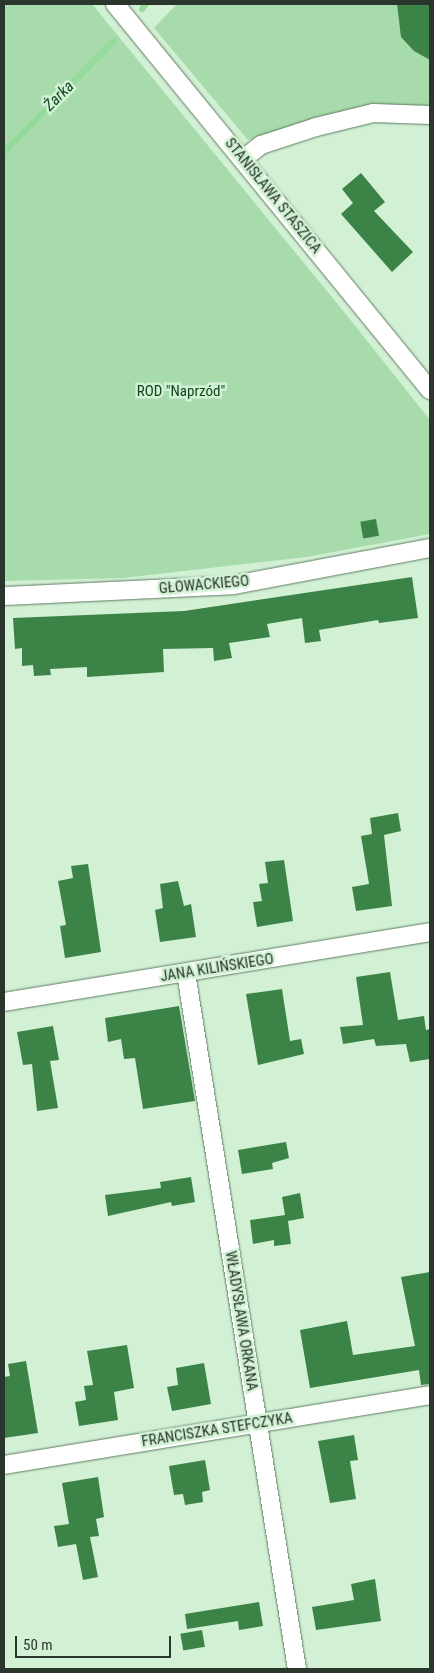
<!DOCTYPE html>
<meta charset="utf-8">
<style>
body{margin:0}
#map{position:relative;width:434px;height:1673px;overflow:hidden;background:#d2f1d4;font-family:"Roboto Condensed",sans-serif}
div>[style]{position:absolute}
.green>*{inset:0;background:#a8dbac}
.stream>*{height:6px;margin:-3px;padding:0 3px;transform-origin:3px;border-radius:3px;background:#92db9a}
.building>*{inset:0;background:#3c8347;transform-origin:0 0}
.roads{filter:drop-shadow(0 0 1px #5f7b62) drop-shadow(0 0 1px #5f7b62)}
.street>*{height:18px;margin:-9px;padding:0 9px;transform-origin:9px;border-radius:9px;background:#fff}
span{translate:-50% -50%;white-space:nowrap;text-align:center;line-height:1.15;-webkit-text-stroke:5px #d2f1d4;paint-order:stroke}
.street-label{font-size:15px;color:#2a362b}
.park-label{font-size:15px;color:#11451c}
.water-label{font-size:16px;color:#13471d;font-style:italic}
.frame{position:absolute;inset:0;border:5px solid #2a362b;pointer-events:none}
.scale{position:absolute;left:15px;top:1636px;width:156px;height:22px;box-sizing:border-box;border:2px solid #2a362b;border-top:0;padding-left:6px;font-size:15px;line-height:18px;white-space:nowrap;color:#2a362b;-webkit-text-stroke:4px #d2f1d4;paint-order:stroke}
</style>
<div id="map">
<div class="green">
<i style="clip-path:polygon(4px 4px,92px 4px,349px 318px,430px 420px,430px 534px,307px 557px,123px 578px,4px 581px)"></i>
<i style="clip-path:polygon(177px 4px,430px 4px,430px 107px,324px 118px,248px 140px,154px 28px)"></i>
</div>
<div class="stream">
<i style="left:142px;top:9px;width:6px;rotate:-51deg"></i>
<i style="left:4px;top:152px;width:156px;rotate:-45.3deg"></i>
</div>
<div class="building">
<i style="clip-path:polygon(397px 4px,430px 4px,430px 60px,414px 51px,401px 37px)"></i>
<i style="clip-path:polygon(361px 173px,385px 202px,374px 211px,413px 252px,392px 272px,341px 214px,353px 203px,342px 189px)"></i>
<i style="left:376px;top:519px;width:17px;height:16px;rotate:80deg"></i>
<i style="clip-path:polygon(412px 577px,418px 618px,379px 623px,378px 620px,319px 630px,321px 641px,305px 643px,302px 618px,267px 624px,270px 637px,229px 643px,232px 658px,214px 661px,213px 648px,163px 649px,164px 672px,87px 677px,87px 667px,50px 669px,51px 675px,34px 676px,33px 665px,22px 666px,22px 648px,15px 649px,13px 618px,184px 611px)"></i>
<i style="clip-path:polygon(398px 813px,401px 831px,384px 835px,392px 906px,356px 911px,352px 887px,369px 884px,361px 836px,372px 834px,370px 818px)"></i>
<i style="clip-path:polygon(284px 860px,293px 921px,257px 927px,253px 902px,262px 901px,259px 884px,268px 883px,265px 862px)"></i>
<i style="clip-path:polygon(88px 864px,101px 952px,65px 958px,60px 926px,66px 925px,58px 881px,73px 878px,71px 866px)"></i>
<i style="clip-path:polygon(178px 881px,184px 906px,191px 904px,196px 937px,160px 942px,155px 910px,163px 908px,160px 884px)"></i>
<i style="clip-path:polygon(390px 972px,398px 1020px,424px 1016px,426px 1030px,430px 1029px,430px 1059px,410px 1062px,406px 1044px,376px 1046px,374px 1039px,343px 1044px,340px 1027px,363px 1025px,356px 977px)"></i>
<i style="clip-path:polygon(282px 989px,290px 1041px,301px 1039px,304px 1054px,258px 1065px,246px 994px)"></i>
<i style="clip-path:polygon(179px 1006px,195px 1101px,143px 1109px,135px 1058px,124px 1059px,121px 1039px,108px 1042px,105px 1018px)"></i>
<i style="clip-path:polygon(53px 1026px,59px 1060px,50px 1061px,58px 1108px,37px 1111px,32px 1064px,23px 1065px,17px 1032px)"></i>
<i style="clip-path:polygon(286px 1142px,289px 1158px,272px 1163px,273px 1169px,242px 1174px,238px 1150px)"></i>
<i style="clip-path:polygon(191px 1177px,195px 1202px,172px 1206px,171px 1202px,108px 1216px,105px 1195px,161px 1188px,160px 1182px)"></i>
<i style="clip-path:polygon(300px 1193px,304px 1218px,288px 1221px,291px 1244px,274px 1246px,274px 1240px,253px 1244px,250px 1220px,285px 1215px,282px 1197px)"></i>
<i style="clip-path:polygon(430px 1272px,430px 1384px,421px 1385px,419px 1370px,310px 1388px,300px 1330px,347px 1321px,353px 1355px,415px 1346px,401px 1277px)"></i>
<i style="clip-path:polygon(127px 1345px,134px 1388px,114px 1392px,118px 1420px,79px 1426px,75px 1402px,86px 1400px,84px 1386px,93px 1385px,87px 1351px)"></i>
<i style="clip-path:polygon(26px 1361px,38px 1433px,4px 1438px,4px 1377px,10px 1376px,8px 1364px)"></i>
<i style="clip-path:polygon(204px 1363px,211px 1404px,172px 1411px,167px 1387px,178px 1385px,176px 1368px)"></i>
<i style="clip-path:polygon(354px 1435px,358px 1460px,350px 1461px,356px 1499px,330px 1503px,318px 1441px)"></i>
<i style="clip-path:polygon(205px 1460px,210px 1490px,202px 1492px,203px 1502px,185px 1505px,183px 1494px,174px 1495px,169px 1466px)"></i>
<i style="clip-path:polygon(98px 1477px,104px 1517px,96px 1519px,99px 1536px,90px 1537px,98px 1577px,83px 1580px,76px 1544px,58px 1547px,54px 1526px,69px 1524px,62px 1483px)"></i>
<i style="clip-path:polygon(375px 1579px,381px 1621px,316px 1630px,312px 1607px,354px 1600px,351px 1584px)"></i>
<i style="clip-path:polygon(259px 1602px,263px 1626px,239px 1630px,238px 1621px,187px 1629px,185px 1614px)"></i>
<i style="left:202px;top:1630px;width:17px;height:22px;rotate:80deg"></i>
</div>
<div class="roads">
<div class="street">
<i style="left:115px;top:4px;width:498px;rotate:50.8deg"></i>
<i style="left:243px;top:159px;width:23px;rotate:-38deg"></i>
<i style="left:261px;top:145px;width:58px;rotate:-18.1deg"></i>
<i style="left:316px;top:127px;width:59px;rotate:-13.8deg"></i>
<i style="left:373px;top:113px;width:57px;rotate:2deg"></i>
<i style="left:4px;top:596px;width:230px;rotate:-2.7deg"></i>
<i style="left:234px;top:585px;width:199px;rotate:-10.7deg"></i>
<i style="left:186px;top:973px;width:705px;rotate:80.94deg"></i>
<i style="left:4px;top:1002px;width:432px;rotate:-9.3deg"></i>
<i style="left:4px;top:1465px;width:432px;rotate:-9.3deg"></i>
</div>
</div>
<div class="street-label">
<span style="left:273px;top:196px;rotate:51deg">STANISŁAWA STASZICA</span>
<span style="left:204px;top:585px;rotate:-5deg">GŁOWACKIEGO</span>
<span style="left:217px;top:968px;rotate:-9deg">JANA KILIŃSKIEGO</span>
<span style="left:241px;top:1321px;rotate:81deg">WŁADYSŁAWA ORKANA</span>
<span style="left:217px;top:1430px;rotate:-9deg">FRANCISZKA STEFCZYKA</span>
</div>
<div class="park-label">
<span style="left:181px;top:392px">ROD "Naprzód"</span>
</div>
<div class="water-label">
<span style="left:59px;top:96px;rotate:-45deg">Żarka</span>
</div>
<div class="frame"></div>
<div class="scale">50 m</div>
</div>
